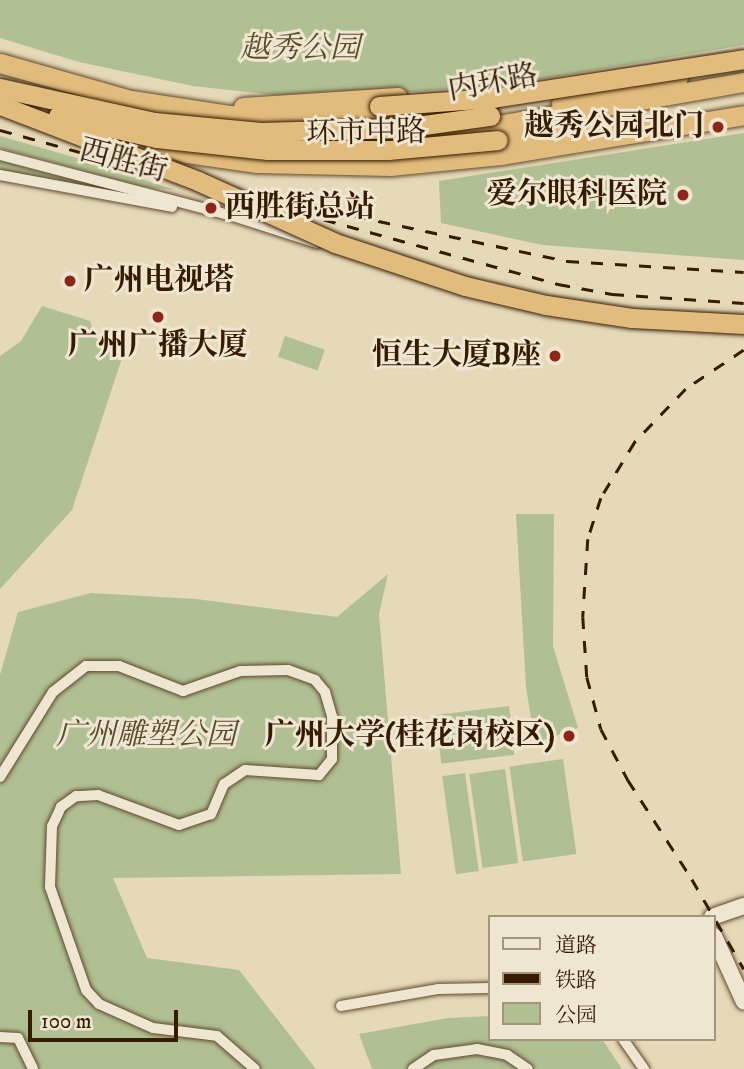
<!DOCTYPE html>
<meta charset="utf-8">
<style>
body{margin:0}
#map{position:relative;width:744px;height:1069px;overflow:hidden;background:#e5d9b7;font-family:"IM FELL DW Pica","Noto Serif SC",serif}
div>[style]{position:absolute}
.green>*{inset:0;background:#b0c092;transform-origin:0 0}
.roads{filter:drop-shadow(0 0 2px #614a2e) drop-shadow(0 0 2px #614a2e)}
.street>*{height:10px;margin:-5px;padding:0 5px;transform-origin:5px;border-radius:5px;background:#eee6d0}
.secondary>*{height:16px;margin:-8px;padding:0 8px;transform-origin:8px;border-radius:8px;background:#eee6d0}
.highway>*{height:19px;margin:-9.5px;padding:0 9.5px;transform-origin:9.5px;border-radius:9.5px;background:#e2bc7c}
.rail>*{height:2.5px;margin-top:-1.25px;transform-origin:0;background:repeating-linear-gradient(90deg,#351b00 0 12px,transparent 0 24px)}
.bridges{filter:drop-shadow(0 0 2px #351b00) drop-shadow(0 0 2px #351b00)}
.highway-bridge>*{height:19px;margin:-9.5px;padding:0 9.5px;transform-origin:9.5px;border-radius:9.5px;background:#e2bc7c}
.dots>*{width:19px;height:19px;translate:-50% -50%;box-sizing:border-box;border:4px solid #eee6d0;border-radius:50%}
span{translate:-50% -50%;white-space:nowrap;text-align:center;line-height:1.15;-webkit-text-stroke:6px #eee6d0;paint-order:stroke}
.park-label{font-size:30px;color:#5a4d2c;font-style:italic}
.street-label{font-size:30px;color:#351b00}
.poi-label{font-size:30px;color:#351b00;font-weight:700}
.right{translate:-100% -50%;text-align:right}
.left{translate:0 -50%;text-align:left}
.legend{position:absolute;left:488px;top:915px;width:228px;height:126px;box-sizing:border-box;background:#eee6d0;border:2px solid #a4957d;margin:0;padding:9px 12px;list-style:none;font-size:21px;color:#351b00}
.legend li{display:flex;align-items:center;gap:14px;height:35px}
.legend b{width:35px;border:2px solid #a4957d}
.scale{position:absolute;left:28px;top:1010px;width:150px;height:32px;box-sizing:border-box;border:4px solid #351b00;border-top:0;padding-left:9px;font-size:21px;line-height:24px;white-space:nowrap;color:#351b00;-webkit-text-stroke:5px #eee6d0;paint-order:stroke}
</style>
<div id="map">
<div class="green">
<i style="clip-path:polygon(0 0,744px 0,744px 45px,506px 85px,310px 99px,193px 86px,79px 62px,0 38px)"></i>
<i style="clip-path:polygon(744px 133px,744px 260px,542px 245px,441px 223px,439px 181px)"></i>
<i style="clip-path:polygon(0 136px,77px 158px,175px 190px,143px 187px,0 148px)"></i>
<i style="clip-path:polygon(0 158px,141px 197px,0 172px)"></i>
<i style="clip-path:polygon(42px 306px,90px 321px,95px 338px,124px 352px,72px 510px,0 589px,0 356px,21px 341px)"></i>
<i style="left:285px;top:336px;width:42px;height:22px;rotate:19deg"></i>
<i style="clip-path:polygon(516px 514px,554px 514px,553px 646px,578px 728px,535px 743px,526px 687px)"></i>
<i style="clip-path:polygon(388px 574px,379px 614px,401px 874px,113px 878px,147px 958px,239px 970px,316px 1069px,0 1069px,0 675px,18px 612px,91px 593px,196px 599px,337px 617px)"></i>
<i style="left:509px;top:706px;width:49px;height:74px;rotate:83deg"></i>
<i style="left:563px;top:759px;width:96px;height:54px;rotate:82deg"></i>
<i style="left:505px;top:769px;width:95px;height:36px;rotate:82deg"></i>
<i style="left:465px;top:773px;width:99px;height:23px;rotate:82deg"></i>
<i style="clip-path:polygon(490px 1016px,490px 1039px,602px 1039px,622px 1069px,372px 1069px,359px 1034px,448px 1018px)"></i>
</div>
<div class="roads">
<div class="street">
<i style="left:0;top:155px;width:241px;rotate:14.7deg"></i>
<i style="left:233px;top:216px;width:88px;rotate:17.8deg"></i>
<i style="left:0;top:175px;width:175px;rotate:10.5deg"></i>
<i style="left:0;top:777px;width:100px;rotate:-58.1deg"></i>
<i style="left:53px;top:692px;width:42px;rotate:-38.2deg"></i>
<i style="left:86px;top:666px;width:33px"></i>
<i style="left:119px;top:666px;width:69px;rotate:21.3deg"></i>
<i style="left:183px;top:691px;width:60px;rotate:-19.3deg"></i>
<i style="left:240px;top:671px;width:48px;rotate:-1.2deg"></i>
<i style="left:288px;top:670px;width:29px;rotate:20deg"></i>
<i style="left:315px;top:680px;width:16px;rotate:50deg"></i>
<i style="left:325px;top:692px;width:26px;rotate:74deg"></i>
<i style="left:332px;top:717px;width:42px;rotate:90deg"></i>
<i style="left:332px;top:759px;width:21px;rotate:129deg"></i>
<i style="left:319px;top:775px;width:74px;rotate:-176.1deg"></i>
<i style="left:245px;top:770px;width:25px;rotate:146deg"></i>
<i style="left:224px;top:784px;width:33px;rotate:113deg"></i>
<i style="left:211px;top:814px;width:34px;rotate:161deg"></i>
<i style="left:179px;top:825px;width:86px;rotate:-159.7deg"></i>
<i style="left:98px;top:795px;width:22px;rotate:177deg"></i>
<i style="left:76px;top:796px;width:19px;rotate:144deg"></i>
<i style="left:61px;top:807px;width:21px;rotate:115deg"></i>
<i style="left:52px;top:826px;width:61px;rotate:91.9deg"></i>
<i style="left:50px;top:887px;width:109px;rotate:70.7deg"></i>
<i style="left:86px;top:990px;width:19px;rotate:47deg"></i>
<i style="left:99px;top:1004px;width:59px;rotate:24deg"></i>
<i style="left:153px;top:1028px;width:64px;rotate:7.1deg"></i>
<i style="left:217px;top:1036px;width:50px;rotate:41deg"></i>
<i style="left:341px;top:1006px;width:98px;rotate:-9.9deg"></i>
<i style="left:438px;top:989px;width:52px;rotate:-1.1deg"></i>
<i style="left:0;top:1037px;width:18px;rotate:3deg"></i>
<i style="left:18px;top:1038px;width:34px;rotate:64deg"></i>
<i style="left:623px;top:1039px;width:37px;rotate:55deg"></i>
<i style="left:413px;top:1069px;width:25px;rotate:-34deg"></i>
<i style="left:434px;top:1055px;width:43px;rotate:-7.9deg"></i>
<i style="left:477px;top:1049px;width:31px;rotate:11deg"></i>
<i style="left:507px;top:1055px;width:25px;rotate:34deg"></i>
</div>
<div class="secondary">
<i style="left:712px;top:917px;width:34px;rotate:-19deg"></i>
<i style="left:714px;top:936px;width:72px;rotate:65.6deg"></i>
</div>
<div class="highway">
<i style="left:0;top:63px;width:136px;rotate:15.8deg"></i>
<i style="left:131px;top:100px;width:99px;rotate:8.7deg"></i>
<i style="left:229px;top:115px;width:115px;rotate:2deg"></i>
<i style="left:344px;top:119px;width:121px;rotate:-5.2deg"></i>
<i style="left:11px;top:100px;width:65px;rotate:19deg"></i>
<i style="left:561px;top:103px;width:120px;rotate:-12.5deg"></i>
<i style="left:243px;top:107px;width:155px;rotate:-3.7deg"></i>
<i style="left:423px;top:138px;width:326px;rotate:-9.9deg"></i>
<i style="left:506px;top:139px;width:82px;rotate:-7deg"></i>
<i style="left:153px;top:142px;width:36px;rotate:18deg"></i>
<i style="left:187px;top:153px;width:71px;rotate:8.1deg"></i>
<i style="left:257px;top:163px;width:133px;rotate:1.3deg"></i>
<i style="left:390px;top:166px;width:111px;rotate:-5.7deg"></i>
<i style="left:500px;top:155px;width:247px;rotate:-9.3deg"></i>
</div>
</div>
<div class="rail">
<i style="left:0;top:130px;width:579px;rotate:15.43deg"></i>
<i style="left:558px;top:284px;width:55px;rotate:10.5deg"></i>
<i style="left:612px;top:294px;width:132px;rotate:3.9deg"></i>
<i style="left:308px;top:206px;width:265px;rotate:12deg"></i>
<i style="left:567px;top:261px;width:177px;rotate:3.6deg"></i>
<i style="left:744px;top:350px;width:70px;rotate:146.1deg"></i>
<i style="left:686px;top:389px;width:74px;rotate:133.9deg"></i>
<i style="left:635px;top:442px;width:66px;rotate:121.3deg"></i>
<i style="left:601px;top:498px;width:43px;rotate:107.6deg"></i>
<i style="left:588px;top:539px;width:78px;rotate:93.7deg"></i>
<i style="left:583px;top:617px;width:60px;rotate:86.2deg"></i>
<i style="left:587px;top:677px;width:54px;rotate:74.9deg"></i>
<i style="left:601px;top:729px;width:58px;rotate:62.1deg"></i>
<i style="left:628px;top:780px;width:118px;rotate:57.1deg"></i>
<i style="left:692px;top:879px;width:104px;rotate:60deg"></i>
</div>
<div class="bridges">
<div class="highway-bridge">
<i style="left:0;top:88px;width:158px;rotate:12.4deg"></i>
<i style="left:154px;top:122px;width:107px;rotate:5.3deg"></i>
<i style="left:261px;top:132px;width:141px;rotate:-1.6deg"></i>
<i style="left:402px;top:128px;width:89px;rotate:-7.8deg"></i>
<i style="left:0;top:105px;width:212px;rotate:21deg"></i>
<i style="left:198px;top:181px;width:150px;rotate:24.3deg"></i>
<i style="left:335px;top:243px;width:137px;rotate:18.3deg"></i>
<i style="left:465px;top:286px;width:83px;rotate:13.2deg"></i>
<i style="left:546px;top:305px;width:87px;rotate:8.6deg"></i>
<i style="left:632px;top:318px;width:112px;rotate:3.1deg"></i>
<i style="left:379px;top:106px;width:114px;rotate:-4deg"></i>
<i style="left:493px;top:98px;width:254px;rotate:-8.8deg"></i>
<i style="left:58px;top:116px;width:101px;rotate:12.5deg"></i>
<i style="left:157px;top:138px;width:111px;rotate:6.2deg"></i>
<i style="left:267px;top:150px;width:122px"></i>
<i style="left:389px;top:150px;width:109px;rotate:-5.2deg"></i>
</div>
</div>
<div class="dots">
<i style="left:718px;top:127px;background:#8f2418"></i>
<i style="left:683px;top:195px;background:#8f2418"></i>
<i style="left:211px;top:208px;background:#8f2418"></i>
<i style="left:70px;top:281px;background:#8f2418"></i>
<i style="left:158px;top:317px;background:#8f2418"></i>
<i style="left:555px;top:356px;background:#8f2418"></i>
<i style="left:569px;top:736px;background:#8f2418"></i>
</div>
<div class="park-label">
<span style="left:300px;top:49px">越秀公园</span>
<span style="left:146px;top:736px">广州雕塑公园</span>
</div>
<div class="street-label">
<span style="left:493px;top:84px;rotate:-10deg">内环路</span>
<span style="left:366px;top:134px;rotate:-1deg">环市中路</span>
<span style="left:123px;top:162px;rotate:15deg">西胜街</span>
</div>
<div class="poi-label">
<span class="right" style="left:704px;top:127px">越秀公园北门</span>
<span class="right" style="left:667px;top:195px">爱尔眼科医院</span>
<span class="left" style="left:225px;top:208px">西胜街总站</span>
<span class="left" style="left:84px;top:281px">广州电视塔</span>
<span style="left:158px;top:346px">广州广播大厦</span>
<span class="right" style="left:541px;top:356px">恒生大厦B座</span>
<span class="right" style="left:555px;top:736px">广州大学(桂花岗校区)</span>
</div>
<ul class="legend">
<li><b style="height:9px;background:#eee6d0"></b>道路</li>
<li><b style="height:9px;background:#351b00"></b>铁路</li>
<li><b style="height:19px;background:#b0c092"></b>公园</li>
</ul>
<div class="scale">100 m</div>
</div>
